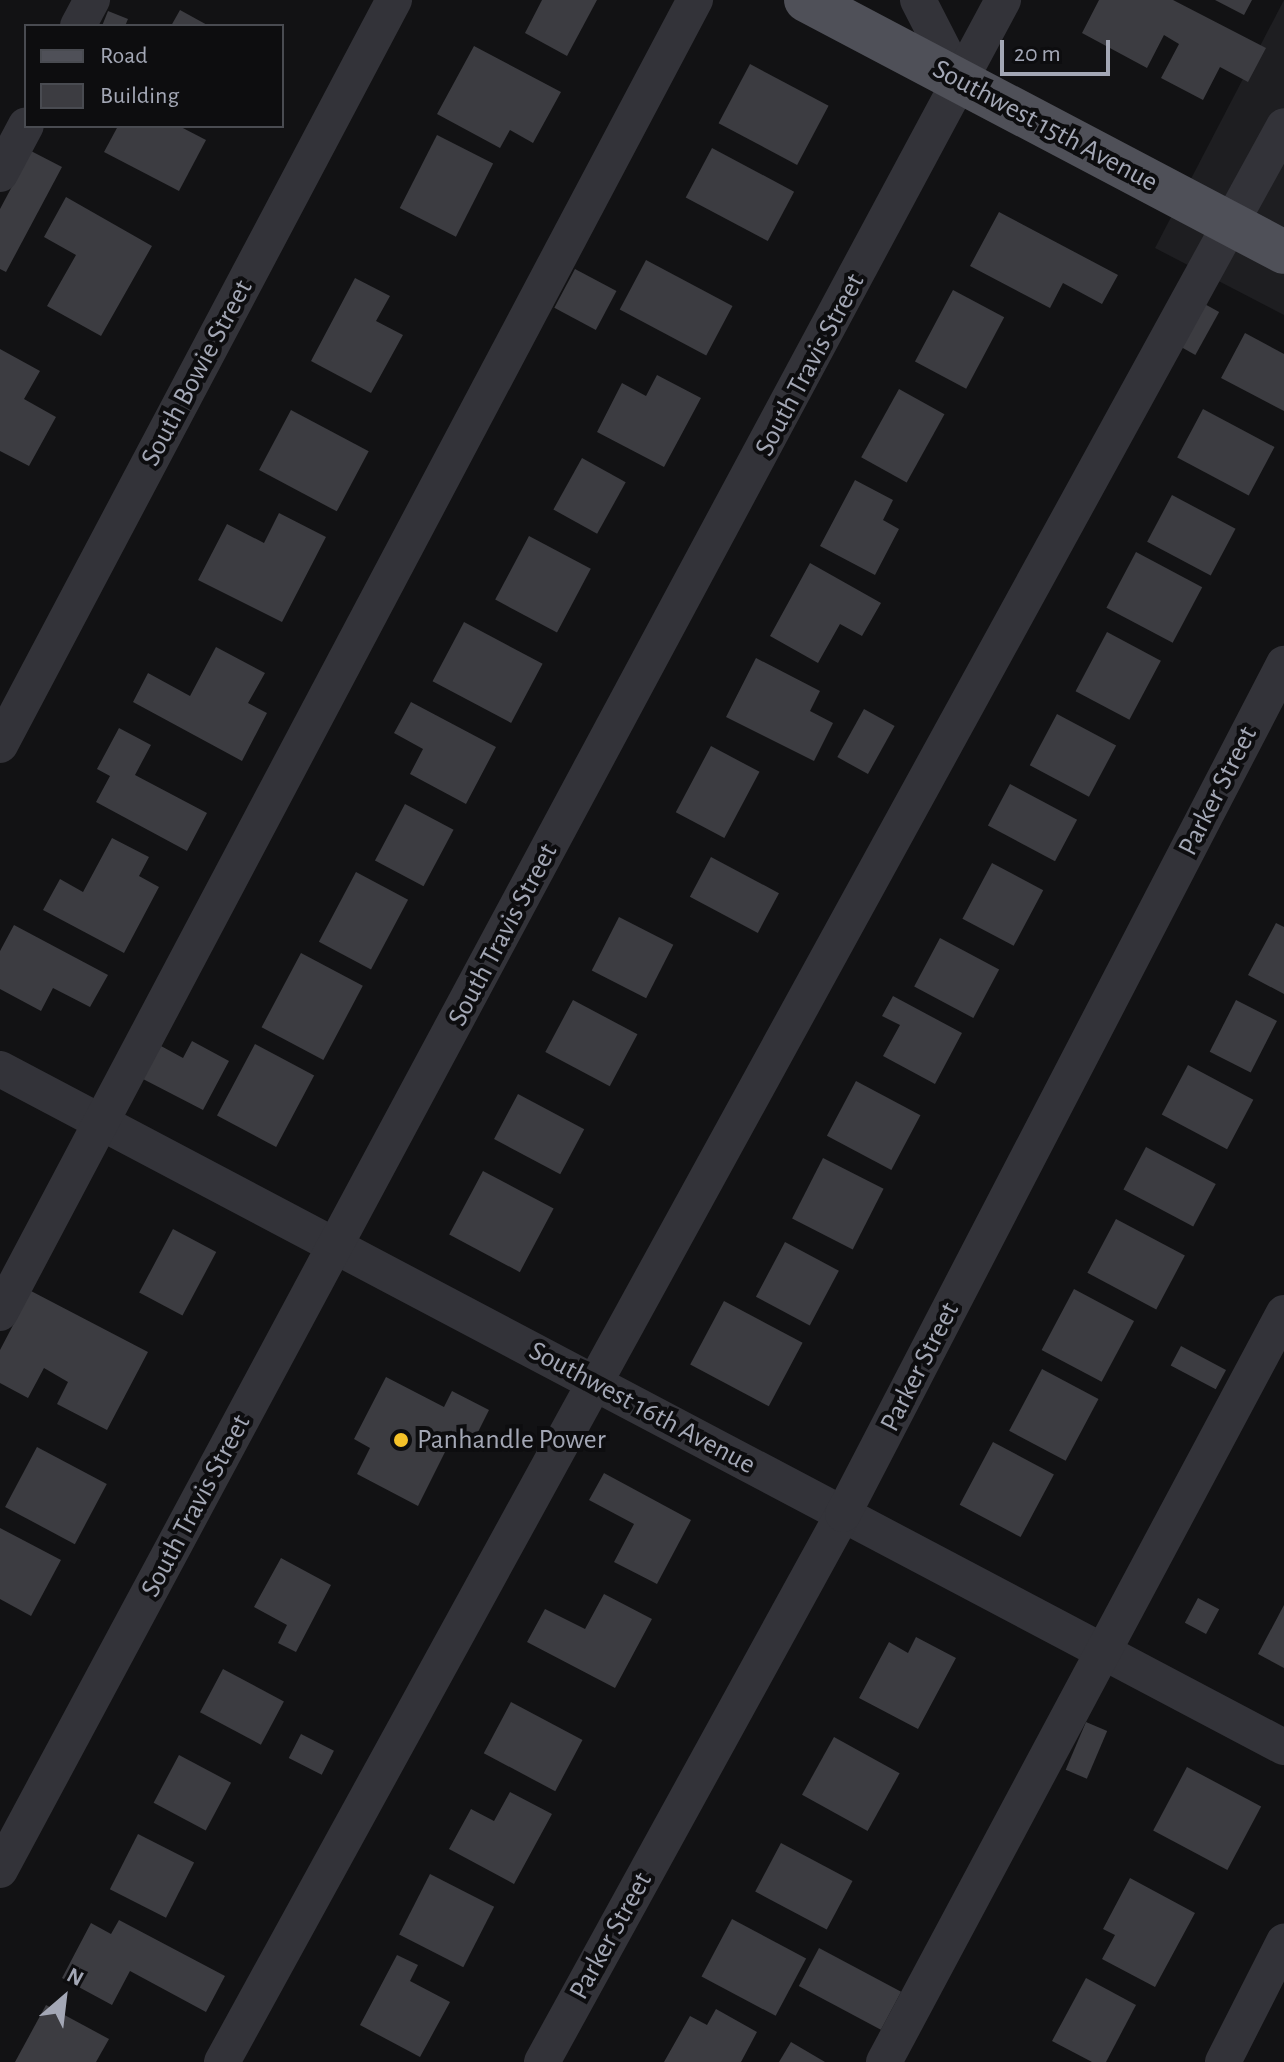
<!DOCTYPE html>
<style>
body{margin:0}
#map{position:relative;width:1284px;height:2062px;overflow:hidden;background:#121214;font-family:"Alegreya Sans",sans-serif}
div>[style]{position:absolute}
.built>*{inset:0;background:#1e1e21}
.building>*{inset:0;background:#3c3c41;transform-origin:0 0}
.minor>*{height:36px;margin:-18px;padding:0 18px;transform-origin:18px;border-radius:18px;background:#333339}
.major>*{height:44px;margin:-22px;padding:0 22px;transform-origin:22px;border-radius:22px;background:#4f5058}
.dots>*{width:22px;height:22px;translate:-50% -50%;box-sizing:border-box;border:4px solid #0d0d0f;border-radius:50%}
span{translate:-50% -50%;white-space:nowrap;text-align:center;line-height:1.15;-webkit-text-stroke:8px #0d0d0f;paint-order:stroke}
.street-label{font-size:28px;color:#a3a7b5}
.poi-label{font-size:28px;color:#a3a7b5}
.left{translate:0 -50%;text-align:left}
.legend{position:absolute;left:24px;top:24px;width:260px;height:104px;box-sizing:border-box;background:#0d0d0f;border:2px solid #494b51;margin:0;padding:10px 14px;list-style:none;font-size:24px;color:#a3a7b5}
.legend li{display:flex;align-items:center;gap:16px;height:40px}
.legend b{width:40px;border:2px solid #494b51}
.north{position:absolute;left:24px;top:1958px;width:80px;height:80px;-webkit-text-stroke:6px #0d0d0f;paint-order:stroke;rotate:28deg;font-size:22px;font-weight:700;line-height:32px;text-align:center;color:#a3a7b5}
.north::after{content:'';display:block;margin:auto;width:28px;height:36px;background:#a3a7b5;clip-path:polygon(50% 0,100% 100%,50% 72%,0 100%)}
.scale{position:absolute;left:1000px;top:40px;width:110px;height:36px;box-sizing:border-box;border:4px solid #a3a7b5;border-top:0;padding-left:10px;font-size:24px;line-height:28px;white-space:nowrap;color:#a3a7b5;-webkit-text-stroke:6px #0d0d0f;paint-order:stroke}
</style>
<div id="map">
<div class="built">
<i style="clip-path:polygon(1284px 0,1284px 315px,1155px 248px)"></i>
</div>
<div class="building">
<i style="clip-path:polygon(542px 0,597px 0,567px 56px,525px 33px)"></i>
<i style="clip-path:polygon(1099px 0,1173px 0,1266px 48px,1248px 82px,1220px 67px,1203px 100px,1161px 78px,1179px 44px,1164px 35px,1147px 68px,1082px 33px)"></i>
<i style="clip-path:polygon(1215px 0,1252px 0,1244px 15px)"></i>
<i style="clip-path:polygon(180px 10px,209px 26px,171px 26px)"></i>
<i style="clip-path:polygon(108px 11px,128px 19px,125px 26px,102px 26px)"></i>
<i style="clip-path:polygon(474px 46px,561px 92px,533px 143px,510px 130px,500px 148px,437px 114px)"></i>
<i style="left:750px;top:64px;width:89px;height:67px;rotate:28deg"></i>
<i style="clip-path:polygon(118px 126px,179px 126px,206px 140px,179px 191px,104px 152px)"></i>
<i style="left:437px;top:135px;width:63px;height:82px;rotate:27deg"></i>
<i style="left:712px;top:148px;width:93px;height:56px;rotate:28deg"></i>
<i style="clip-path:polygon(31px 151px,62px 167px,6px 272px,0 269px,0 209px)"></i>
<i style="clip-path:polygon(66px 197px,152px 246px,101px 336px,47px 306px,76px 255px,44px 237px)"></i>
<i style="clip-path:polygon(999px 212px,1118px 275px,1102px 304px,1063px 283px,1050px 308px,970px 266px)"></i>
<i style="left:646px;top:260px;width:98px;height:56px;rotate:28deg"></i>
<i style="left:575px;top:269px;width:47px;height:44px;rotate:28deg"></i>
<i style="clip-path:polygon(355px 278px,390px 296px,376px 321px,403px 335px,371px 393px,311px 361px)"></i>
<i style="left:953px;top:290px;width:58px;height:81px;rotate:28deg"></i>
<i style="left:1192px;top:297px;width:31px;height:49px;rotate:29deg"></i>
<i style="clip-path:polygon(1245px 333px,1284px 354px,1284px 411px,1221px 378px)"></i>
<i style="clip-path:polygon(0 349px,40px 371px,24px 399px,56px 417px,29px 466px,0 451px)"></i>
<i style="clip-path:polygon(657px 375px,701px 398px,664px 467px,597px 432px,622px 383px,646px 396px)"></i>
<i style="left:899px;top:389px;width:52px;height:78px;rotate:29deg"></i>
<i style="left:1203px;top:409px;width:81px;height:55px;rotate:28deg"></i>
<i style="left:291px;top:410px;width:88px;height:68px;rotate:28deg"></i>
<i style="left:582px;top:458px;width:50px;height:59px;rotate:29deg"></i>
<i style="clip-path:polygon(855px 480px,893px 500px,883px 520px,899px 529px,875px 575px,820px 546px)"></i>
<i style="left:1172px;top:495px;width:72px;height:53px;rotate:28deg"></i>
<i style="clip-path:polygon(279px 513px,326px 537px,282px 622px,198px 580px,227px 524px,264px 543px)"></i>
<i style="left:529px;top:536px;width:70px;height:72px;rotate:28deg"></i>
<i style="left:1136px;top:552px;width:75px;height:63px;rotate:28deg"></i>
<i style="clip-path:polygon(810px 563px,881px 603px,862px 636px,840px 624px,818px 663px,770px 636px)"></i>
<i style="left:464px;top:622px;width:89px;height:67px;rotate:28deg"></i>
<i style="left:1107px;top:632px;width:61px;height:67px;rotate:28deg"></i>
<i style="clip-path:polygon(216px 647px,265px 673px,248px 703px,267px 713px,242px 761px,133px 702px,148px 673px,190px 696px)"></i>
<i style="clip-path:polygon(756px 658px,820px 691px,810px 711px,833px 723px,814px 761px,726px 717px)"></i>
<i style="clip-path:polygon(411px 702px,496px 747px,466px 804px,410px 774px,423px 749px,394px 733px)"></i>
<i style="left:864px;top:709px;width:35px;height:55px;rotate:29deg"></i>
<i style="left:1057px;top:714px;width:67px;height:58px;rotate:28deg"></i>
<i style="clip-path:polygon(119px 728px,151px 745px,135px 775px,207px 813px,187px 851px,96px 802px,110px 776px,97px 769px)"></i>
<i style="left:711px;top:746px;width:55px;height:75px;rotate:28deg"></i>
<i style="left:1010px;top:784px;width:76px;height:47px;rotate:28deg"></i>
<i style="left:405px;top:804px;width:55px;height:64px;rotate:28deg"></i>
<i style="clip-path:polygon(112px 838px,149px 857px,139px 876px,159px 887px,124px 953px,43px 910px,60px 879px,83px 892px)"></i>
<i style="left:711px;top:857px;width:77px;height:45px;rotate:28deg"></i>
<i style="left:992px;top:863px;width:58px;height:63px;rotate:28deg"></i>
<i style="left:356px;top:872px;width:59px;height:79px;rotate:28deg"></i>
<i style="left:619px;top:917px;width:61px;height:60px;rotate:27deg"></i>
<i style="clip-path:polygon(1276px 923px,1284px 927px,1284px 994px,1248px 975px)"></i>
<i style="clip-path:polygon(14px 925px,108px 975px,90px 1007px,53px 988px,41px 1011px,0 989px,0 951px)"></i>
<i style="left:940px;top:938px;width:67px;height:55px;rotate:28deg"></i>
<i style="left:301px;top:953px;width:70px;height:84px;rotate:28deg"></i>
<i style="clip-path:polygon(893px 996px,962px 1033px,935px 1084px,883px 1056px,900px 1025px,882px 1016px)"></i>
<i style="left:573px;top:1000px;width:73px;height:59px;rotate:28deg"></i>
<i style="left:1236px;top:1000px;width:46px;height:58px;rotate:27deg"></i>
<i style="clip-path:polygon(192px 1041px,229px 1061px,203px 1110px,143px 1079px,161px 1046px,183px 1058px)"></i>
<i style="left:255px;top:1044px;width:67px;height:81px;rotate:28deg"></i>
<i style="left:1188px;top:1065px;width:74px;height:56px;rotate:28deg"></i>
<i style="left:856px;top:1081px;width:73px;height:62px;rotate:28deg"></i>
<i style="left:518px;top:1094px;width:75px;height:51px;rotate:28deg"></i>
<i style="left:1146px;top:1147px;width:79px;height:48px;rotate:28deg"></i>
<i style="left:823px;top:1158px;width:68px;height:68px;rotate:27deg"></i>
<i style="left:483px;top:1171px;width:80px;height:72px;rotate:28deg"></i>
<i style="left:1116px;top:1219px;width:78px;height:61px;rotate:28deg"></i>
<i style="left:173px;top:1229px;width:49px;height:72px;rotate:28deg"></i>
<i style="left:785px;top:1242px;width:61px;height:62px;rotate:28deg"></i>
<i style="left:1074px;top:1289px;width:68px;height:69px;rotate:28deg"></i>
<i style="clip-path:polygon(31px 1291px,148px 1352px,107px 1430px,57px 1404px,68px 1382px,44px 1368px,28px 1398px,0 1383px,0 1350px)"></i>
<i style="left:724px;top:1301px;width:89px;height:72px;rotate:28deg"></i>
<i style="left:1181px;top:1346px;width:51px;height:22px;rotate:28deg"></i>
<i style="left:1042px;top:1369px;width:64px;height:70px;rotate:28deg"></i>
<i style="clip-path:polygon(386px 1377px,444px 1407px,452px 1391px,489px 1410px,472px 1444px,454px 1434px,418px 1506px,357px 1474px,370px 1448px,354px 1439px)"></i>
<i style="left:993px;top:1442px;width:69px;height:71px;rotate:28deg"></i>
<i style="left:37px;top:1447px;width:79px;height:68px;rotate:28deg"></i>
<i style="clip-path:polygon(604px 1473px,691px 1520px,657px 1584px,614px 1562px,634px 1524px,589px 1500px)"></i>
<i style="clip-path:polygon(0 1528px,61px 1560px,31px 1616px,0 1599px)"></i>
<i style="clip-path:polygon(281px 1558px,331px 1585px,296px 1652px,278px 1643px,287px 1625px,254px 1607px)"></i>
<i style="clip-path:polygon(604px 1594px,652px 1619px,615px 1688px,527px 1642px,545px 1609px,585px 1629px)"></i>
<i style="left:1198px;top:1598px;width:24px;height:28px;rotate:28deg"></i>
<i style="clip-path:polygon(1284px 1605px,1284px 1668px,1258px 1654px)"></i>
<i style="clip-path:polygon(916px 1637px,956px 1658px,918px 1729px,859px 1698px,889px 1642px,908px 1653px)"></i>
<i style="left:223px;top:1669px;width:69px;height:49px;rotate:28deg"></i>
<i style="left:511px;top:1702px;width:81px;height:58px;rotate:28deg"></i>
<i style="left:1086px;top:1722px;width:23px;height:52px;rotate:23deg"></i>
<i style="left:301px;top:1734px;width:37px;height:27px;rotate:27deg"></i>
<i style="left:834px;top:1737px;width:75px;height:66px;rotate:29deg"></i>
<i style="left:179px;top:1755px;width:59px;height:54px;rotate:28deg"></i>
<i style="left:1187px;top:1767px;width:84px;height:72px;rotate:28deg"></i>
<i style="clip-path:polygon(510px 1792px,552px 1814px,514px 1884px,449px 1849px,471px 1809px,494px 1821px)"></i>
<i style="left:138px;top:1834px;width:63px;height:62px;rotate:27deg"></i>
<i style="left:781px;top:1843px;width:81px;height:55px;rotate:28deg"></i>
<i style="left:430px;top:1874px;width:72px;height:68px;rotate:27deg"></i>
<i style="clip-path:polygon(1130px 1878px,1195px 1913px,1155px 1987px,1102px 1959px,1115px 1935px,1103px 1929px)"></i>
<i style="left:732px;top:1919px;width:84px;height:65px;rotate:28deg"></i>
<i style="clip-path:polygon(119px 1920px,225px 1976px,206px 2012px,130px 1971px,112px 2005px,62px 1978px,91px 1923px,111px 1934px)"></i>
<i style="left:819px;top:1948px;width:93px;height:43px;rotate:28deg"></i>
<i style="clip-path:polygon(397px 1955px,418px 1965px,410px 1981px,450px 2002px,420px 2057px,360px 2025px)"></i>
<i style="clip-path:polygon(1086px 1978px,1136px 2005px,1106px 2062px,1092px 2062px,1052px 2041px)"></i>
<i style="clip-path:polygon(46px 2005px,109px 2039px,96px 2062px,15px 2062px)"></i>
<i style="clip-path:polygon(716px 2009px,757px 2032px,741px 2062px,664px 2062px,690px 2016px,707px 2025px)"></i>
<i style="clip-path:polygon(791px 2042px,825px 2062px,779px 2062px)"></i>
</div>
<div class="minor">
<i style="left:918px;top:0;width:92px;rotate:62.9deg"></i>
<i style="left:78px;top:26px;width:30px;rotate:-62deg"></i>
<i style="left:0;top:174px;width:55px;rotate:-62deg"></i>
<i style="left:0;top:745px;width:843px;rotate:-62.13deg"></i>
<i style="left:0;top:1069px;width:1452px;rotate:27.84deg"></i>
<i style="left:0;top:1313px;width:1486px;rotate:-62.11deg"></i>
<i style="left:0;top:1870px;width:2122px;rotate:-61.79deg"></i>
<i style="left:222px;top:2062px;width:2208px;rotate:-61.25deg"></i>
<i style="left:542px;top:2062px;width:625px;rotate:-61.22deg"></i>
<i style="left:843px;top:1514px;width:958px;rotate:-62.58deg"></i>
<i style="left:884px;top:2062px;width:849px;rotate:-61.9deg"></i>
<i style="left:1223px;top:2062px;width:135px;rotate:-63.1deg"></i>
</div>
<div class="major">
<i style="left:806px;top:0;width:540px;rotate:27.8deg"></i>
</div>
<div class="dots">
<i style="left:401px;top:1440px;background:#f5c229"></i>
</div>
<div class="street-label">
<span style="left:1045px;top:126px;rotate:28deg">Southwest 15th Avenue</span>
<span style="left:810px;top:365px;rotate:-62deg">South Travis Street</span>
<span style="left:197px;top:373px;rotate:-62deg">South Bowie Street</span>
<span style="left:1218px;top:791px;rotate:-63deg">Parker Street</span>
<span style="left:503px;top:935px;rotate:-62deg">South Travis Street</span>
<span style="left:920px;top:1367px;rotate:-63deg">Parker Street</span>
<span style="left:642px;top:1408px;rotate:28deg">Southwest 16th Avenue</span>
<span style="left:196px;top:1506px;rotate:-62deg">South Travis Street</span>
<span style="left:611px;top:1936px;rotate:-61deg">Parker Street</span>
</div>
<div class="poi-label">
<span class="left" style="left:417px;top:1440px">Panhandle Power</span>
</div>
<ul class="legend">
<li><b style="height:10px;background:#4f5058"></b>Road</li>
<li><b style="height:22px;background:#3c3c41"></b>Building</li>
</ul>
<div class="north">N</div>
<div class="scale">20 m</div>
</div>
